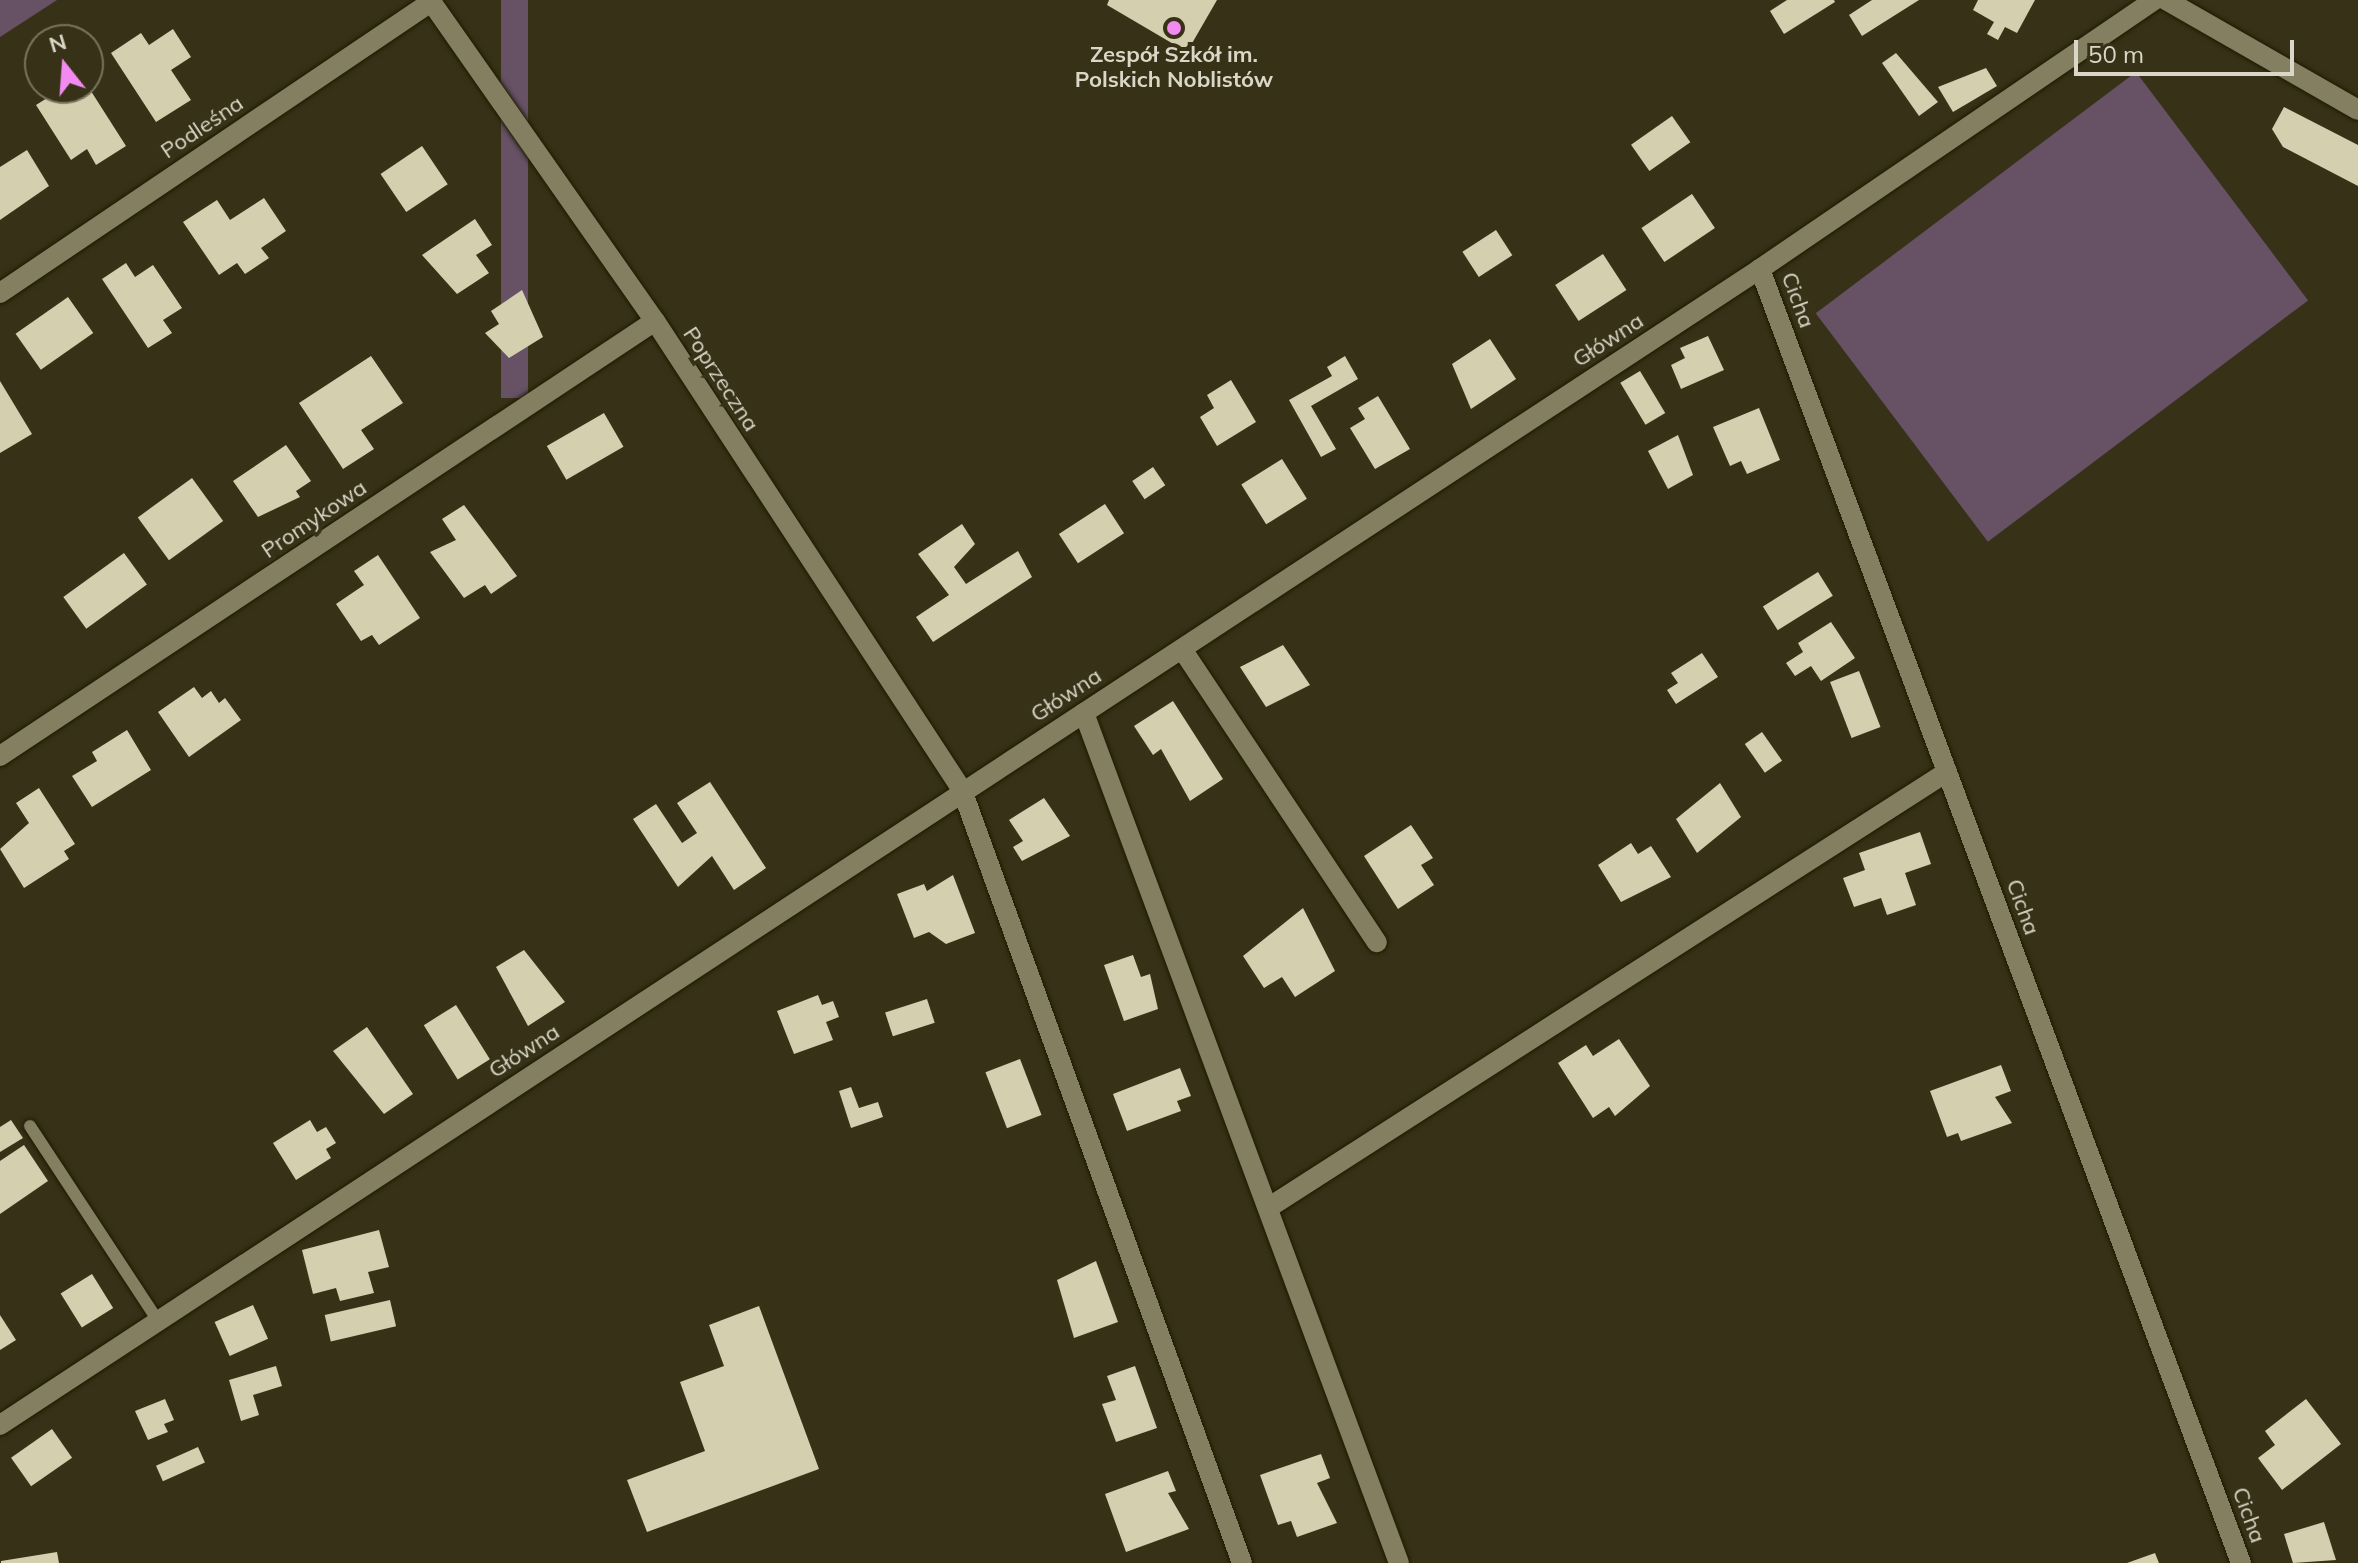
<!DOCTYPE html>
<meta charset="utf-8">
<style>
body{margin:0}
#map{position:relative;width:2358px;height:1563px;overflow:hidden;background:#373217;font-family:Mulish,sans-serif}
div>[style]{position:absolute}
.green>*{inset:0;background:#665165;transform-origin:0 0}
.building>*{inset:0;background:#d4cfaf;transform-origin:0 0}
.roads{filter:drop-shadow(0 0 2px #1e1a01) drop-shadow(0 0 2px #1e1a01)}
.service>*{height:12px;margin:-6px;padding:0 6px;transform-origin:6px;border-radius:6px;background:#847f61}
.minor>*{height:20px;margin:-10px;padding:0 10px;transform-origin:10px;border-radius:10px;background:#847f61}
.dots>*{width:22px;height:22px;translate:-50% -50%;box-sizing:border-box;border:4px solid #373217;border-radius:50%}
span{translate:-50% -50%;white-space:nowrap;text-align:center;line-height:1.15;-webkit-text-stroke:8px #373217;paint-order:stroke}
.poi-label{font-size:22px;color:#dad7c8;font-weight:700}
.street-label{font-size:22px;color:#dad7c8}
.north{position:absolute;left:24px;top:24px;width:80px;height:80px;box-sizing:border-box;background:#373217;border:2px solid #78745e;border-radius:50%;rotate:343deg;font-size:22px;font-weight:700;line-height:32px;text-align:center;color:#dad7c8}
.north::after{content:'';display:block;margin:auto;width:28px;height:36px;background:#f38af2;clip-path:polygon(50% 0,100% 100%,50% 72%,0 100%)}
.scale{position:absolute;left:2074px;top:40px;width:220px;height:36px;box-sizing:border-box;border:4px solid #dad7c8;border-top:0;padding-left:10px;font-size:24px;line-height:28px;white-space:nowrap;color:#dad7c8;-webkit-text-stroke:6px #373217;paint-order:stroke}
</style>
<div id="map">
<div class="green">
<i style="clip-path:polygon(0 0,57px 0,0 37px)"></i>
<i style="left:501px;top:0;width:27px;height:398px"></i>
<i style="left:2136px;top:72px;width:286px;height:401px;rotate:53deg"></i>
</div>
<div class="building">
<i style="clip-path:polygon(1109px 0,1217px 0,1187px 52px,1107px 5px)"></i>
<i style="clip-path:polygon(1787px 0,1834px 0,1835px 2px,1784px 34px,1770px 11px)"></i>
<i style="clip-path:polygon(1872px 0,1919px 0,1862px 36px,1849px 15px)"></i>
<i style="clip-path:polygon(1978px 0,2035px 0,2017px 33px,2005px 27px,1998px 40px,1987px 34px,1994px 22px,1973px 10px)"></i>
<i style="clip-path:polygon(173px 29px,191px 57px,171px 70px,191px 100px,156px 122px,111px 53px,141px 33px,149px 45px)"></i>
<i style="clip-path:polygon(1896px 53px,1938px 102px,1919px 116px,1882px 63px)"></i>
<i style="clip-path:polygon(1986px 68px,1997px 86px,1953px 112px,1938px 87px)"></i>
<i style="clip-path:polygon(63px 88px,89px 88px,126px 146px,96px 165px,87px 149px,71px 160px,36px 105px)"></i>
<i style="clip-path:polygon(2284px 107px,2358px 145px,2358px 186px,2283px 147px,2272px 129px)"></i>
<i style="left:1672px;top:116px;width:32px;height:50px;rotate:55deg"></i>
<i style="left:422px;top:146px;width:46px;height:50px;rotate:56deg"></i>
<i style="clip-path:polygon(27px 150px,49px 186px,0 220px,0 167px)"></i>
<i style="left:1692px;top:194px;width:41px;height:61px;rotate:56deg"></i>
<i style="clip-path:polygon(264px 198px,286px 231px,261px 248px,269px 258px,245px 274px,237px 263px,219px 275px,183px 222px,217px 200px,230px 220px)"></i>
<i style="clip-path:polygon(475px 219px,492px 245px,476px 255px,489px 273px,457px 294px,422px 255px)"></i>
<i style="left:1496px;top:230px;width:30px;height:40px;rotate:57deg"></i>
<i style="left:1603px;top:254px;width:43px;height:57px;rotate:57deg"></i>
<i style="clip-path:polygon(126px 263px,135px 277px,153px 265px,182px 308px,163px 320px,172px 333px,148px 348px,102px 279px)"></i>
<i style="clip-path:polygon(522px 290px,543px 337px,509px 358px,485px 333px,499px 324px,491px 311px)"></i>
<i style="left:68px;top:297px;width:44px;height:64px;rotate:55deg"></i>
<i style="clip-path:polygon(1708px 336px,1724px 370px,1681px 389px,1671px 365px,1685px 358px,1680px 348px)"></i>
<i style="clip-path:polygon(1490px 339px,1516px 379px,1471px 409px,1452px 364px)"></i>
<i style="clip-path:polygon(371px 356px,403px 403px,361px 430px,374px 449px,343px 469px,299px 403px)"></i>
<i style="clip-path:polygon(1345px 356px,1358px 379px,1311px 406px,1336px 449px,1321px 457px,1289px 400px,1332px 376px,1327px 367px)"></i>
<i style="left:1640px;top:371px;width:49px;height:23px;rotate:59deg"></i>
<i style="clip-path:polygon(1231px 380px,1256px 422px,1217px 446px,1200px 417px,1214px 408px,1207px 395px)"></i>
<i style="clip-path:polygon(0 381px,32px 434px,0 453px)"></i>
<i style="clip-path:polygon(1378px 396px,1410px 449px,1375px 469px,1350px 428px,1365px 419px,1358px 408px)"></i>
<i style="clip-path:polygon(1759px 408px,1780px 460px,1747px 474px,1741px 461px,1730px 466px,1713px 427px)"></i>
<i style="left:604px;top:413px;width:39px;height:66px;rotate:60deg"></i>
<i style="clip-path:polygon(1678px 435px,1693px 475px,1668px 489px,1648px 451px)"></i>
<i style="clip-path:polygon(286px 445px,311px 481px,296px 491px,300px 497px,258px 517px,233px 481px)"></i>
<i style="left:1282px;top:459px;width:47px;height:48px;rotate:58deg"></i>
<i style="left:1153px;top:467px;width:22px;height:25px;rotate:56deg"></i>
<i style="left:192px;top:478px;width:53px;height:67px;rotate:54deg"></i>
<i style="left:1105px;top:504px;width:35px;height:55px;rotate:57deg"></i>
<i style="clip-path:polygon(464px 505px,517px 576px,491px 594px,485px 585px,464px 598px,430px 552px,456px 540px,442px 519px)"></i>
<i style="clip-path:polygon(962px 524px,975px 544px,954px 567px,966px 584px,1018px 551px,1032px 577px,933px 642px,916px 617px,949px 595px,918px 554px)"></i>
<i style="left:124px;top:553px;width:39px;height:75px;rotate:54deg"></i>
<i style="clip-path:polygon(378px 555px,420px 618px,379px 645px,372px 635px,361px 641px,336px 604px,364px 585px,354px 571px)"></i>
<i style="left:1818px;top:572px;width:28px;height:65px;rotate:58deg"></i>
<i style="clip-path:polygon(1831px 622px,1855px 658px,1821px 681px,1811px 666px,1795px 676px,1786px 663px,1803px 652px,1798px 643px)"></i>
<i style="clip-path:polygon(1283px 645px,1310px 685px,1266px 707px,1240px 667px)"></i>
<i style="clip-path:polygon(1702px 653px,1718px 677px,1676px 704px,1667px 690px,1678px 683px,1671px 673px)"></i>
<i style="left:1859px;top:671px;width:60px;height:31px;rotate:69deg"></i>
<i style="clip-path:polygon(194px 687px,202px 698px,211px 691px,219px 703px,225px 698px,241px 720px,189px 757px,158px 712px)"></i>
<i style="clip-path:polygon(1173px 701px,1223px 779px,1190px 801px,1161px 749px,1153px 755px,1134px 726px)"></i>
<i style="clip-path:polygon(127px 730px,151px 770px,92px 807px,72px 776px,97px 761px,92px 752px)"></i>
<i style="left:1762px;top:732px;width:35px;height:21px;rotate:55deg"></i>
<i style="clip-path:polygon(710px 782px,766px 868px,734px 890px,712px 856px,678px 887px,633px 819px,656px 804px,682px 843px,697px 833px,677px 803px)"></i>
<i style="clip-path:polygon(1720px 783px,1741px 817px,1697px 853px,1676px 819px)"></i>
<i style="clip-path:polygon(39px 788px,75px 844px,64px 851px,69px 859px,24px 888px,0 849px,29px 823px,16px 803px)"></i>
<i style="clip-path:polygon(1044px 798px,1070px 836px,1022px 861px,1013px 847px,1023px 841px,1009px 820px)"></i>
<i style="clip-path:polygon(1411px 825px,1433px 858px,1421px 865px,1434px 885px,1398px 909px,1364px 856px)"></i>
<i style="clip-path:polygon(1920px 832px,1931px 864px,1905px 873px,1916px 905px,1887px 915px,1881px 898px,1854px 907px,1843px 878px,1865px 870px,1859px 853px)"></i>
<i style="clip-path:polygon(1631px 843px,1638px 854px,1651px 846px,1671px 877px,1621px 902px,1598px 865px)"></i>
<i style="clip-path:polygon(953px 875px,975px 933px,946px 944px,929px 932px,914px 938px,897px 894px,924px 884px,927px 891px)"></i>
<i style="clip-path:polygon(1303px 908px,1335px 971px,1295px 997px,1282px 977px,1264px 988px,1243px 956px)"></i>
<i style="clip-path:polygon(524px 950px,565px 1002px,528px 1026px,496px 967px)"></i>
<i style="clip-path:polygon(1133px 955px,1141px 977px,1150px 974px,1158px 1009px,1124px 1021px,1104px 965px)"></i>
<i style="clip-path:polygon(818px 995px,822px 1005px,833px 1001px,839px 1017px,826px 1022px,833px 1040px,794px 1054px,777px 1011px)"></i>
<i style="left:927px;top:999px;width:25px;height:44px;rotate:72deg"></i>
<i style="left:456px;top:1005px;width:64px;height:38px;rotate:58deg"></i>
<i style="clip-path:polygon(367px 1027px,413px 1094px,384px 1114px,333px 1051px)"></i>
<i style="clip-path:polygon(1619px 1039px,1650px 1086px,1615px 1116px,1609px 1107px,1593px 1118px,1558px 1063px,1586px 1045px,1593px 1056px)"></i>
<i style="left:1020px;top:1059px;width:60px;height:37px;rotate:69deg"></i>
<i style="clip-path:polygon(2001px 1065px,2011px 1091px,1995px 1097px,2012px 1123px,1961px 1141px,1958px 1133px,1947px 1137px,1930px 1091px)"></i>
<i style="clip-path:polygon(1180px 1068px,1191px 1096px,1177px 1101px,1181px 1111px,1127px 1131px,1113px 1094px)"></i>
<i style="clip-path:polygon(851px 1087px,859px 1108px,878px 1102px,883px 1117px,851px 1128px,839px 1091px)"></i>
<i style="clip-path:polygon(11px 1120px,23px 1138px,0 1152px,0 1127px)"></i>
<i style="clip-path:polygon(310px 1120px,317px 1132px,326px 1127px,336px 1143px,326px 1149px,331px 1158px,296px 1180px,273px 1143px)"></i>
<i style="clip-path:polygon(24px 1145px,48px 1181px,0 1214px,0 1161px)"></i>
<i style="clip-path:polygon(379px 1230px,389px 1267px,368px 1272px,374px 1293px,340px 1301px,336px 1288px,313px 1294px,302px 1250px)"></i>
<i style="clip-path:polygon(1096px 1261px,1118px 1322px,1074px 1338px,1057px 1280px)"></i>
<i style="left:92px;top:1274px;width:40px;height:37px;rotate:58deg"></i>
<i style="left:390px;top:1300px;width:27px;height:67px;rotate:77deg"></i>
<i style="left:253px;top:1305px;width:37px;height:42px;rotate:66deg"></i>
<i style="clip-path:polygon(759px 1306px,819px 1469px,647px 1532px,627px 1480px,705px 1451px,680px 1382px,724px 1366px,709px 1325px)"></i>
<i style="clip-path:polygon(0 1315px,16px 1340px,0 1350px)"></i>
<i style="clip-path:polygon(276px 1366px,282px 1386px,253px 1395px,259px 1415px,241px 1421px,229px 1380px)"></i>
<i style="clip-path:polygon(1135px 1366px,1157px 1428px,1116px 1442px,1102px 1404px,1116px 1400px,1107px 1376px)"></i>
<i style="clip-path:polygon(165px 1399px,174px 1420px,164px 1424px,168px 1432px,148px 1440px,135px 1411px)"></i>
<i style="clip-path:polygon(2306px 1399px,2341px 1444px,2282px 1490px,2258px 1458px,2275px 1445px,2265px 1431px)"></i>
<i style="left:52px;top:1429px;width:35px;height:50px;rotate:55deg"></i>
<i style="left:198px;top:1447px;width:17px;height:46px;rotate:66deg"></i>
<i style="clip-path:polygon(1321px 1454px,1330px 1478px,1317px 1483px,1337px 1523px,1297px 1537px,1291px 1521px,1278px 1525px,1260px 1475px)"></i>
<i style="clip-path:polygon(1168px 1471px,1176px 1491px,1168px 1493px,1189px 1529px,1126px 1552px,1105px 1494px)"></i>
<i style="clip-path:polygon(2324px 1522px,2336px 1560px,2293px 1563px,2284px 1534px)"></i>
<i style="clip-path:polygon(57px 1552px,59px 1563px,1px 1563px,1px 1561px)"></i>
<i style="clip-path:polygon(2155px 1553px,2159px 1563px,2127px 1563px)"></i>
</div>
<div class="roads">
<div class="service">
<i style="left:30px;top:1126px;width:233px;rotate:56.7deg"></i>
</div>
<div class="minor">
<i style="left:430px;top:0;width:392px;rotate:55deg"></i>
<i style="left:655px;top:321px;width:561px;rotate:56.79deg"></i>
<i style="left:962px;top:790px;width:822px;rotate:70.09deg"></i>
<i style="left:2166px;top:0;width:221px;rotate:29.8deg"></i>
<i style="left:1760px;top:269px;width:1381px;rotate:69.61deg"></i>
<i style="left:0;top:293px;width:520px;rotate:-34.03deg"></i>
<i style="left:1182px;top:649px;width:352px;rotate:56.4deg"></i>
<i style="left:1084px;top:713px;width:906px;rotate:69.67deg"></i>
<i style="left:0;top:756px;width:786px;rotate:-33.59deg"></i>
<i style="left:1268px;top:1208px;width:807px;rotate:-32.71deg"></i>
<i style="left:0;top:1425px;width:2106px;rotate:-33.3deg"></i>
<i style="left:1760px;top:269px;width:478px;rotate:-34.3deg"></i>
</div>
</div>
<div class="dots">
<i style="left:1174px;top:28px;background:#f38af2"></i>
</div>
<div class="poi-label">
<span style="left:1174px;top:67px">Zespół Szkół im.<br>Polskich Noblistów</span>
</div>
<div class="street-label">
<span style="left:202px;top:127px;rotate:-34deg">Podleśna</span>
<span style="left:1798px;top:300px;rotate:70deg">Cicha</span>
<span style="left:1608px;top:340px;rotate:-33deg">Główna</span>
<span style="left:721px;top:379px;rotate:57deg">Poprzeczna</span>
<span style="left:314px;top:519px;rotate:-34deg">Promykowa</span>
<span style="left:1066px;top:695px;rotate:-33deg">Główna</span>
<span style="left:2023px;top:907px;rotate:70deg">Cicha</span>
<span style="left:524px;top:1051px;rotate:-33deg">Główna</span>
<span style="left:2249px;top:1515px;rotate:70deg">Cicha</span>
</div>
<div class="north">N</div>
<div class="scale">50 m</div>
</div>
